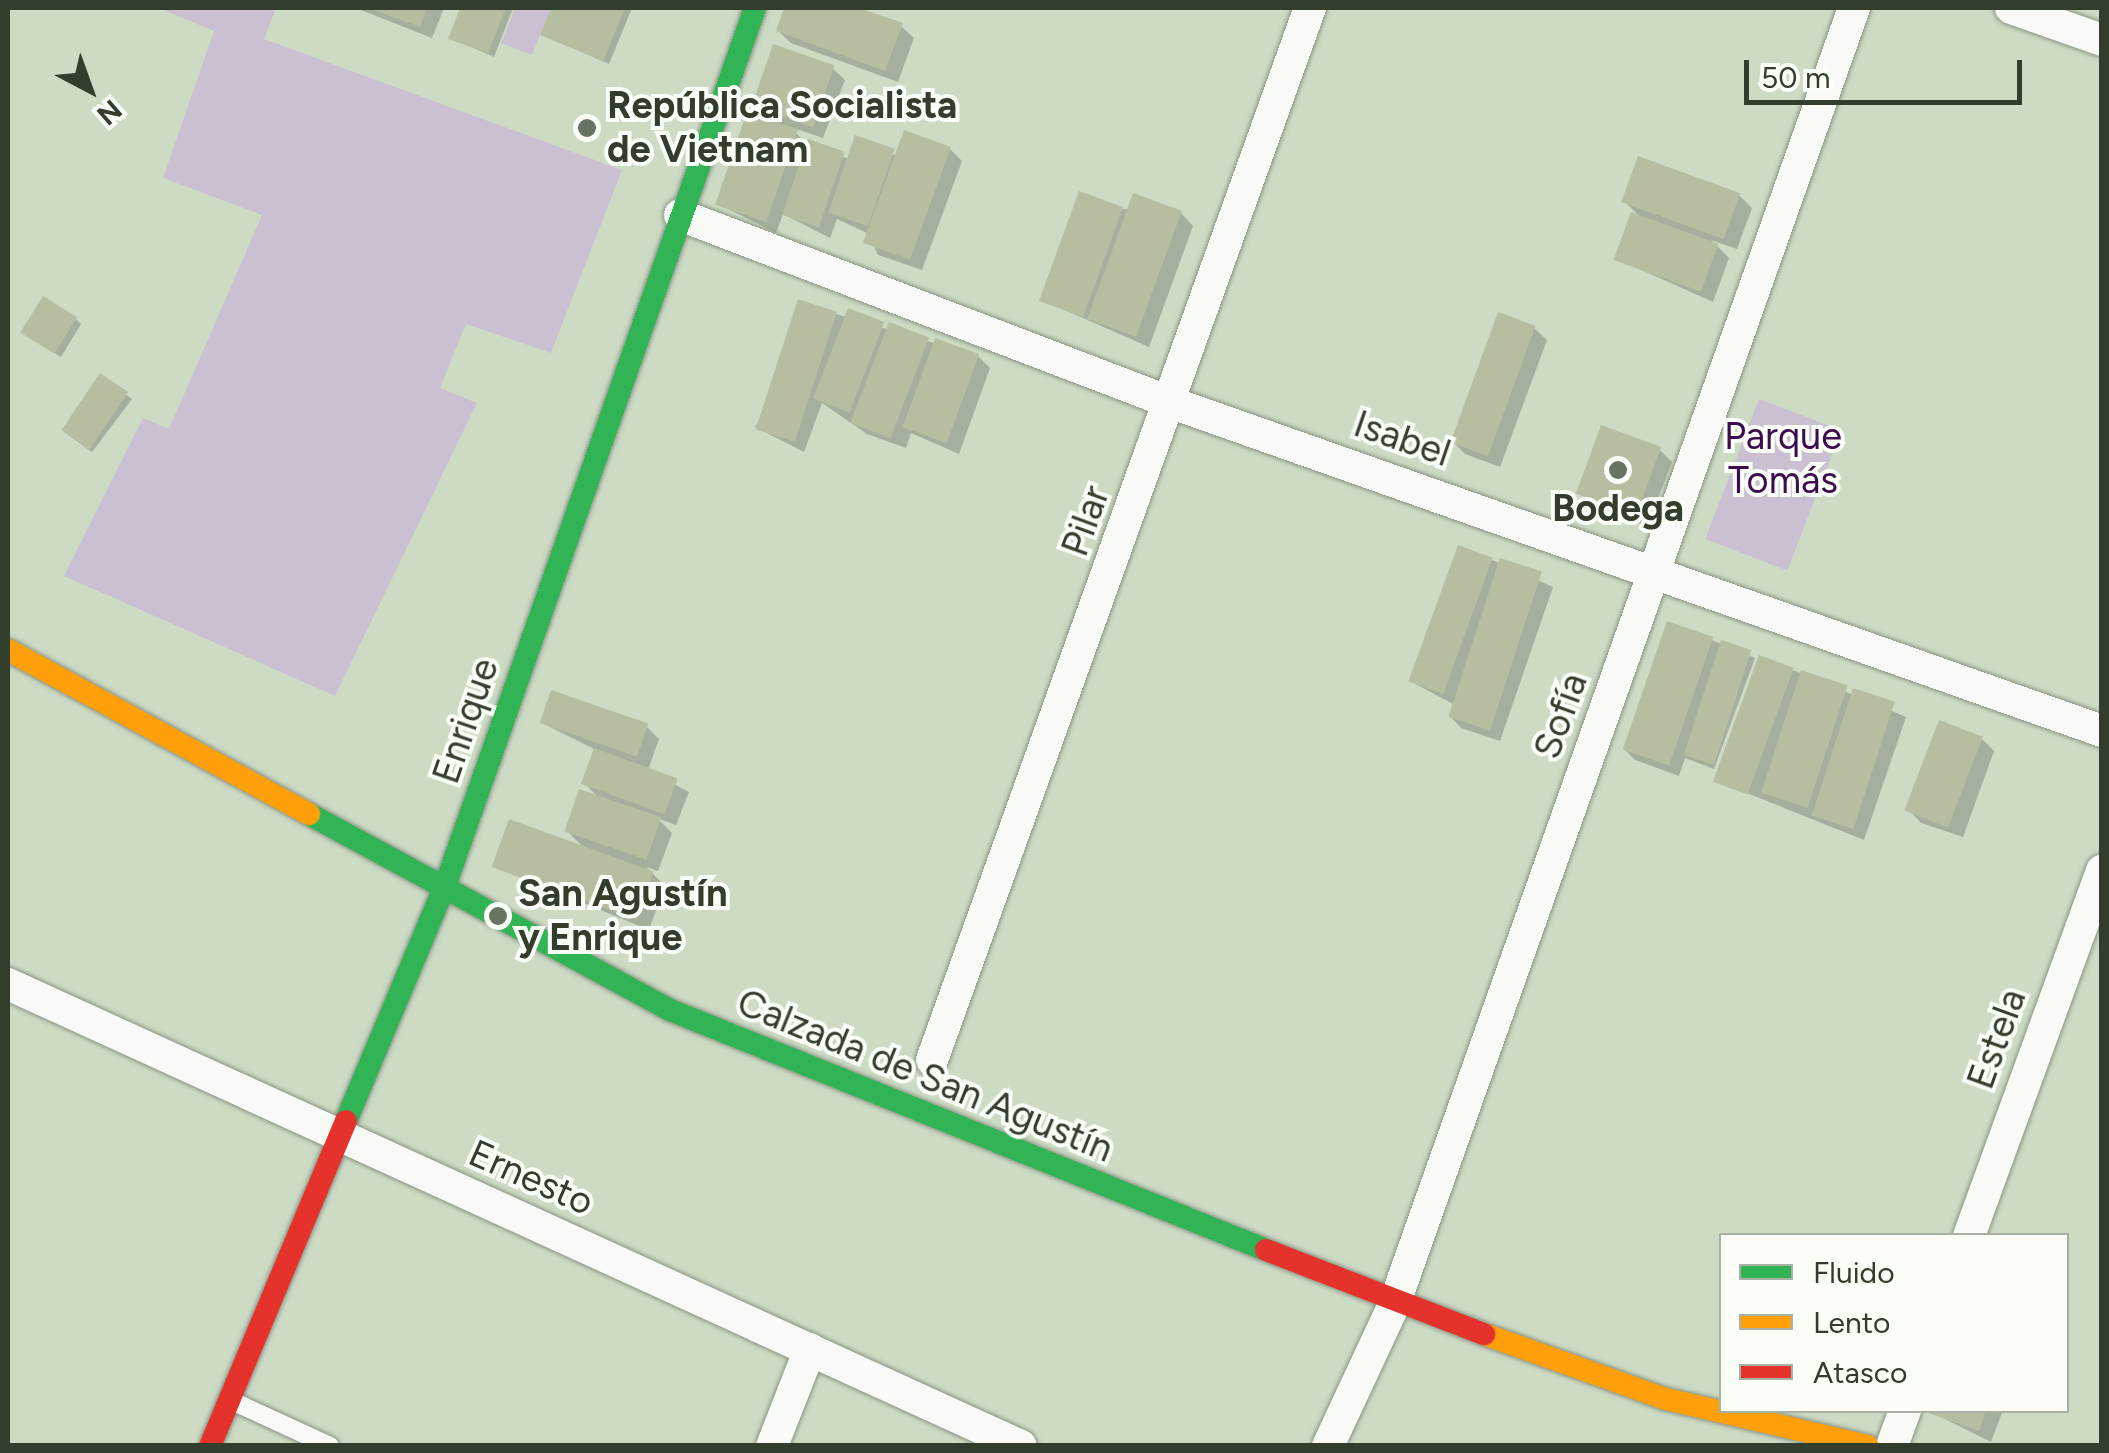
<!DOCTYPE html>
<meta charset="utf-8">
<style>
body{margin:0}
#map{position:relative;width:2109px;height:1453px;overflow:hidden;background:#cddbc5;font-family:Figtree,sans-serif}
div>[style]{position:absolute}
.green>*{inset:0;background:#cbc0d1;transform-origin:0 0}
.shadow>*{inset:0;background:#0003}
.building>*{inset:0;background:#b5bea1;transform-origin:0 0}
.roads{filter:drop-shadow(0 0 2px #899482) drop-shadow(0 0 2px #899482)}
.lane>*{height:18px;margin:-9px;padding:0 9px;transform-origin:9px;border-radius:9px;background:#f8faf6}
.street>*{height:32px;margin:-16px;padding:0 16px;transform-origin:16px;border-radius:16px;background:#f8faf6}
.fast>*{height:22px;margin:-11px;padding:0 11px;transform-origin:11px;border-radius:11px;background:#30b455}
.slow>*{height:22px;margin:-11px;padding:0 11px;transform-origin:11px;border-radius:11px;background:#ff9f0a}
.jam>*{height:22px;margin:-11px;padding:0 11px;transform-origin:11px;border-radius:11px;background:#e5322d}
.dots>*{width:28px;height:28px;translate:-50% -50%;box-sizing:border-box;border:5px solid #f9fff6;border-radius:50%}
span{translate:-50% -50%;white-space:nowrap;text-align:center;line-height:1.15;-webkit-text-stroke:8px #f9fff6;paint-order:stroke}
.poi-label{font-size:38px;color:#323d2c;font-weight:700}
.left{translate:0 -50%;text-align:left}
.park-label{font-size:38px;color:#3e0b51}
.street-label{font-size:38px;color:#323d2c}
.frame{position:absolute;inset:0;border:10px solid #323d2c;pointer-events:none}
.legend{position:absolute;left:1719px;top:1233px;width:350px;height:180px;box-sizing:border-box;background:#f9fff6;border:2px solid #a9b1a5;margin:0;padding:12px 18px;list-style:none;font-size:30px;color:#323d2c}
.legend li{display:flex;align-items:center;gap:20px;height:50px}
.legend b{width:50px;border:2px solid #a9b1a5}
.north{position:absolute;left:40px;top:40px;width:100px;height:100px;-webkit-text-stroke:8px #f9fff6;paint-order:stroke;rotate:139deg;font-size:28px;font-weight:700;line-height:40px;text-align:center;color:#323d2c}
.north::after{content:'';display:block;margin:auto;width:35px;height:45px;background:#323d2c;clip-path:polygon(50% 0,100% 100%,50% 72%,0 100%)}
.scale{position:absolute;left:1744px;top:60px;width:278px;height:45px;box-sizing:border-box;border:5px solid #323d2c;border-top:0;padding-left:12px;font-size:30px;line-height:35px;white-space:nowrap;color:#323d2c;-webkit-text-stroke:8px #f9fff6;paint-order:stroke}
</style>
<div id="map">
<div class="green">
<i style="clip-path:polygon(159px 8px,276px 8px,264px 39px,622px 170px,551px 353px,466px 324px,440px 388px,477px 403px,335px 696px,64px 576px,143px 418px,169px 429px,262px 215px,163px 178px,214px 31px)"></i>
<i style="clip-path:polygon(515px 8px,551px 8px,532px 55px,501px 43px)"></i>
<i style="left:1759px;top:399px;width:88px;height:150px;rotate:21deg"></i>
</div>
<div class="shadow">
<i style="clip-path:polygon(356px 8px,444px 8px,432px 38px)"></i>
<i style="clip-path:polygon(463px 8px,513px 8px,494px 57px,451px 38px)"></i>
<i style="clip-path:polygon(555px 8px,632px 8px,609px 64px,543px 35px)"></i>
<i style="clip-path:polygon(787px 8px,851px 8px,901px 26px,914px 38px,898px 82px,791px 43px,778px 31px)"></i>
<i style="clip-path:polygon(832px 68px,845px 80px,823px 138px,790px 127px,808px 145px,849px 159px,950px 149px,962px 161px,922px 270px,878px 255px,869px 234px,837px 219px,830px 238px,783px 214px,776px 233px,716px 203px,771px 123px,753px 105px)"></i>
<i style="clip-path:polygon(1739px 195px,1752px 208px,1737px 249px,1711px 240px,1729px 258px,1713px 302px,1617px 259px,1642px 219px,1624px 201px)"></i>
<i style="clip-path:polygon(1122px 209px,1181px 213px,1193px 226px,1149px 347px,1042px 300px)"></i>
<i style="clip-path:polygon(836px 314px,978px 356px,990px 368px,959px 454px,911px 433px,906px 448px,867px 434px,822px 403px,804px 452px,755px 427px)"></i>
<i style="clip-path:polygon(76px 319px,81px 324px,61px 357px,24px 333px)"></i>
<i style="clip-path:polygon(1534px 328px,1547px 340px,1500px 467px,1465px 454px,1453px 442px)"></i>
<i style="clip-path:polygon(100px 376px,132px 399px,92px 452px,68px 435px)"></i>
<i style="clip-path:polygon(1660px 450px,1672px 462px,1647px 527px,1577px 493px)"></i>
<i style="clip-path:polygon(1492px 560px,1553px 587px,1500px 741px,1461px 728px,1449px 715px,1453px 704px,1410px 681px)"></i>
<i style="clip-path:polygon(1712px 640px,1755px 658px,1714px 769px,1685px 758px,1679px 776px,1635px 760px,1623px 748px)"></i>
<i style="clip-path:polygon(1793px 670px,1906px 717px,1864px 840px,1717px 781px)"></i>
<i style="clip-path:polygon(542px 723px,646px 726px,659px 739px,648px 770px,689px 792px,676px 825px,657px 818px,672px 833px,658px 871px,646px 867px,665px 886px,649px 930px,494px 866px,585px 849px,566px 830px,600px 799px,584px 783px,596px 750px)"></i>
<i style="clip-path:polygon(1982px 739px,1994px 751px,1963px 837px,1921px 823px,1909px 810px)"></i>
<i style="clip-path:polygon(1927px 1410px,2003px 1410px,1991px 1442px)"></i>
</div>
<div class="building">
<i style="clip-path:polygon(368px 8px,427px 8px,420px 27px)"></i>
<i style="clip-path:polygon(460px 8px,506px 8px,488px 53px,448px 39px)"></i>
<i style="clip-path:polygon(551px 8px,625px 8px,603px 61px,540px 35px)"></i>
<i style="clip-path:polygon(784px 8px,859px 8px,903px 23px,885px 71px,776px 31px)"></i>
<i style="left:773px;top:44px;width:65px;height:66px;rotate:19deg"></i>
<i style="left:747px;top:112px;width:54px;height:98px;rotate:19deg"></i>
<i style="left:904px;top:130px;width:50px;height:120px;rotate:20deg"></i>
<i style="left:855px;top:135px;width:42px;height:82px;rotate:19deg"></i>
<i style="left:808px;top:139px;width:39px;height:80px;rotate:19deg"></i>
<i style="left:1638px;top:156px;width:109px;height:49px;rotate:20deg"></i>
<i style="left:1079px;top:191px;width:47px;height:117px;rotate:20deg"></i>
<i style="left:1133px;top:193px;width:52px;height:134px;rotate:20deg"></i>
<i style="left:1631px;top:212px;width:93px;height:51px;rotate:20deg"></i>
<i style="left:43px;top:296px;width:40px;height:43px;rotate:32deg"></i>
<i style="left:798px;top:299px;width:41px;height:137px;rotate:18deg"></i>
<i style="left:848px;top:308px;width:39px;height:97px;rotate:21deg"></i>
<i style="left:1498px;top:312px;width:40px;height:139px;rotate:20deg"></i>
<i style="left:889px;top:322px;width:43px;height:108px;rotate:21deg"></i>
<i style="left:935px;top:338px;width:47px;height:95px;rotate:20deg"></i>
<i style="left:100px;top:373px;width:34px;height:69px;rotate:34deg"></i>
<i style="left:1601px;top:425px;width:64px;height:73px;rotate:20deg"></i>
<i style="left:1458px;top:545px;width:37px;height:145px;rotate:20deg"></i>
<i style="left:1500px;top:558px;width:44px;height:167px;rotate:18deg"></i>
<i style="left:1667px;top:621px;width:49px;height:136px;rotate:19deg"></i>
<i style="left:1721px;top:640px;width:32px;height:121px;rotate:18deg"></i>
<i style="left:1759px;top:655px;width:37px;height:135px;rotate:20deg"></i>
<i style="left:1801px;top:670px;width:49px;height:129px;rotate:18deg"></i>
<i style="left:1853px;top:688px;width:44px;height:134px;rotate:18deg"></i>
<i style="left:551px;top:690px;width:103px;height:35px;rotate:19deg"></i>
<i style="left:1939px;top:720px;width:47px;height:97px;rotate:21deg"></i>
<i style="left:594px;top:748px;width:89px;height:38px;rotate:20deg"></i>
<i style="left:579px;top:789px;width:87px;height:45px;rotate:19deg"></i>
<i style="left:509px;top:819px;width:154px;height:51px;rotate:20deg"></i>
<i style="clip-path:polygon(1920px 1410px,1986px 1410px,1979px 1431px)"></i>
</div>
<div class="roads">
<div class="lane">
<i style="left:230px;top:1400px;width:110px;rotate:24.7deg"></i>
</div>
<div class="street">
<i style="left:2011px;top:8px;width:96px;rotate:19.4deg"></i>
<i style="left:680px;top:215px;width:527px;rotate:20.91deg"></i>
<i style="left:1172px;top:403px;width:986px;rotate:19.43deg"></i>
<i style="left:8px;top:984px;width:1113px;rotate:24.52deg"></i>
<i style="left:932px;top:1060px;width:1118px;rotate:-70.24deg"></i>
<i style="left:1969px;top:1236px;width:389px;rotate:-70deg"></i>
<i style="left:772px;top:1446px;width:104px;rotate:-68.6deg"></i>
<i style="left:1328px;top:1446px;width:159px;rotate:-65deg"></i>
<i style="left:1395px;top:1302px;width:1373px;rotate:-70.47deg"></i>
<i style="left:1892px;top:1446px;width:38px;rotate:-70deg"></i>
</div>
<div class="fast">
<i style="left:309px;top:814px;width:411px;rotate:28.5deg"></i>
<i style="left:670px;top:1010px;width:643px;rotate:21.93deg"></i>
<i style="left:346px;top:1121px;width:255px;rotate:-67.2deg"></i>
<i style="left:445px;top:886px;width:931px;rotate:-70.55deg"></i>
</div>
<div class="slow">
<i style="left:8px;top:650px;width:343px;rotate:28.6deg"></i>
<i style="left:1484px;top:1334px;width:193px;rotate:19.7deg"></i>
<i style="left:1666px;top:1399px;width:207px;rotate:13.1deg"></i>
</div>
<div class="jam">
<i style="left:1266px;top:1250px;width:234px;rotate:21.1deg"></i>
<i style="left:210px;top:1446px;width:352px;rotate:-67.3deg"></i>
</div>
</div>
<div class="dots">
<i style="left:587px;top:128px;background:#687462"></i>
<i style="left:1618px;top:470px;background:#687462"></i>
<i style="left:498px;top:916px;background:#687462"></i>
</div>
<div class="poi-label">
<span class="left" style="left:607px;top:128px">República Socialista<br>de Vietnam</span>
<span style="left:1618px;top:509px">Bodega</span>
<span class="left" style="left:518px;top:916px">San Agustín<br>y Enrique</span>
</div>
<div class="park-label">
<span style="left:1783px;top:459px">Parque<br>Tomás</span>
</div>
<div class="street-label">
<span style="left:1402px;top:439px;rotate:19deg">Isabel</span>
<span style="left:1086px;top:521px;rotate:-70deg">Pilar</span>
<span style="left:1561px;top:716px;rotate:-70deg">Sofía</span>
<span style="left:466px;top:721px;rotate:-71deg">Enrique</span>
<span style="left:1997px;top:1039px;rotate:-70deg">Estela</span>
<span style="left:925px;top:1076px;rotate:22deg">Calzada de San Agustín</span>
<span style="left:531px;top:1178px;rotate:24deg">Ernesto</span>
</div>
<div class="frame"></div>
<ul class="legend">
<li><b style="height:12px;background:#30b455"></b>Fluido</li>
<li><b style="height:12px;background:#ff9f0a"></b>Lento</li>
<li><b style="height:12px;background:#e5322d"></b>Atasco</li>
</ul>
<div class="north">N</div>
<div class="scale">50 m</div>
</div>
